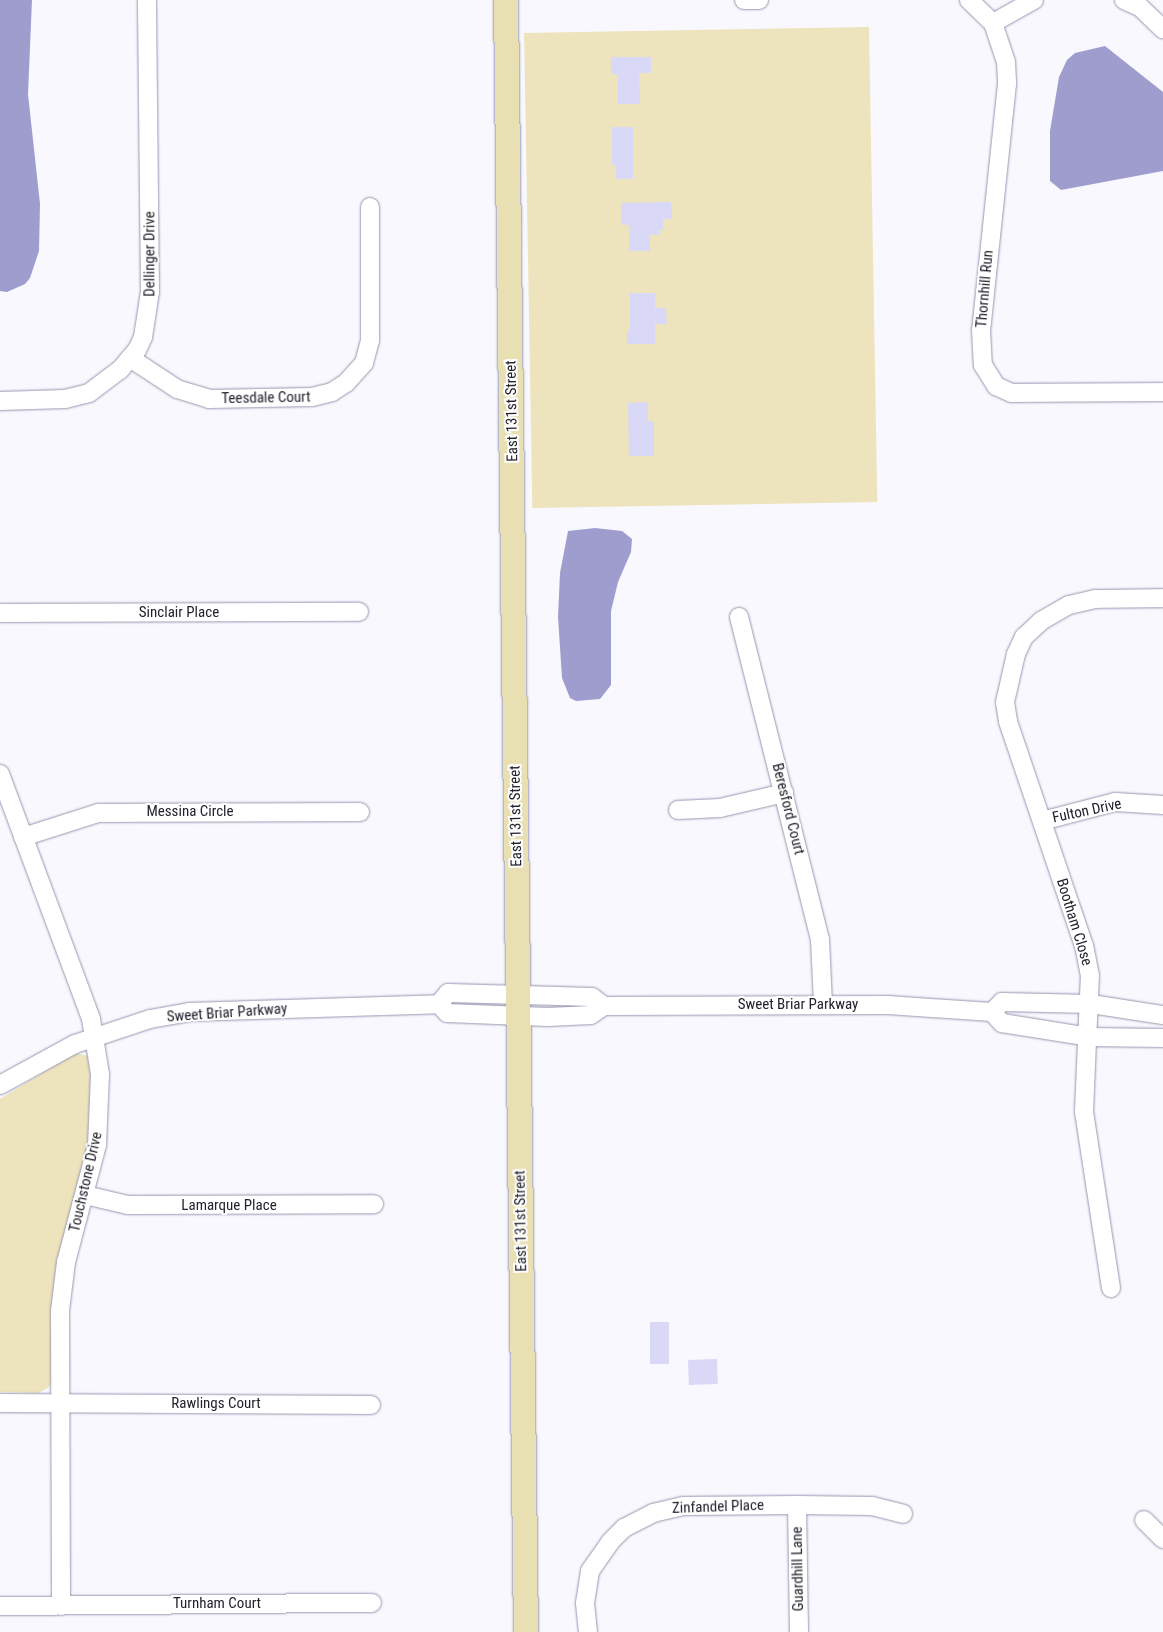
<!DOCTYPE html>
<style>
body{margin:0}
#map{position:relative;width:1163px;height:1632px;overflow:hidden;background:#f8f8fe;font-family:"Roboto Condensed",sans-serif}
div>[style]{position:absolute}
.green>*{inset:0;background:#ede3bc;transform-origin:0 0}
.water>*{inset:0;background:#9f9dcd}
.building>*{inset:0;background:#d9d8f6;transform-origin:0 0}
.roads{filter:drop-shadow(0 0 1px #9796b1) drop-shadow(0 0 1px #9796b1)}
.street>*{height:18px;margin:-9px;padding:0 9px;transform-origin:9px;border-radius:9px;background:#fff}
.secondary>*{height:24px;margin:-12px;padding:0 12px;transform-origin:12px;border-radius:12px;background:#e8dfb2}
span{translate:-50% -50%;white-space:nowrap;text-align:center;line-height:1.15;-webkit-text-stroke:4px #fff;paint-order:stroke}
.street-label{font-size:15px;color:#23222d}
</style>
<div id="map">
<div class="green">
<i style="left:869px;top:27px;width:475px;height:345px;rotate:89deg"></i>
<i style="clip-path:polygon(75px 1053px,88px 1056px,95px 1083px,87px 1161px,53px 1377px,49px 1387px,39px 1393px,0 1392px,0 1099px)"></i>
</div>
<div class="water">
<i style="clip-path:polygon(0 0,32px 0,28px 94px,40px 204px,39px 251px,30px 278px,25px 284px,7px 292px,0 291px)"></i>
<i style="clip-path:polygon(1105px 46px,1163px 92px,1163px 171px,1061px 190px,1050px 181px,1050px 131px,1059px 77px,1067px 60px,1075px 53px)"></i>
<i style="clip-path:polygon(595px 528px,622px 531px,632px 539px,631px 552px,618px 582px,611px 611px,611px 685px,600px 699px,576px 701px,570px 698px,562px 678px,558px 617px,560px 573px,568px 531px)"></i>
</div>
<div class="building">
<i style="clip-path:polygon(611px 57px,651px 57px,651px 73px,639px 73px,640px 104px,618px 104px,618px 74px,611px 74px)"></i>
<i style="clip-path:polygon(612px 127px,633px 127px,633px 179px,616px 179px,616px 165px,612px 165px)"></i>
<i style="clip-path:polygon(671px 202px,672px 219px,663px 219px,663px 230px,659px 230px,659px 235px,650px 235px,650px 251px,629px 251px,629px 225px,621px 225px,621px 203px)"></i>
<i style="clip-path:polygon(630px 293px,655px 293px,655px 308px,666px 308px,667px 324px,655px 324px,655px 344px,627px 344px,627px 330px,630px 330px)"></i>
<i style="clip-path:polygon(648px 402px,648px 421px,654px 421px,654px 456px,629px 456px,628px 403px)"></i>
<i style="left:650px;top:1322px;width:19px;height:42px"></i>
<i style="left:717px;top:1359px;width:25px;height:29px;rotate:88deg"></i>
</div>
<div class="roads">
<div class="street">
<i style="left:744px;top:0;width:15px"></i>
<i style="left:969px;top:0;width:33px;rotate:44deg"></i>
<i style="left:993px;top:23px;width:41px;rotate:71.6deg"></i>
<i style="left:1006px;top:62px;width:22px;rotate:87deg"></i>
<i style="left:1007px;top:84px;width:247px;rotate:96deg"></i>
<i style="left:981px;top:330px;width:35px;rotate:87deg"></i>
<i style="left:983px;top:365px;width:25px;rotate:58deg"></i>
<i style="left:996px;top:386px;width:17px;rotate:24deg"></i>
<i style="left:1012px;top:393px;width:151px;rotate:-0.4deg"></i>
<i style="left:1124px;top:0;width:17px;rotate:24deg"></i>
<i style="left:1140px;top:7px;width:32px;rotate:44deg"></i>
<i style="left:993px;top:23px;width:47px;rotate:-29.3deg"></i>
<i style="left:130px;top:358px;width:56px;rotate:33.4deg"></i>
<i style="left:177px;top:389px;width:34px;rotate:17deg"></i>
<i style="left:209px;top:399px;width:103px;rotate:-1.1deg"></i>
<i style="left:312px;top:397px;width:21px;rotate:-14deg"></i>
<i style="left:332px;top:392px;width:17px;rotate:-33deg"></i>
<i style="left:346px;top:383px;width:27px;rotate:-48deg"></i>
<i style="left:364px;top:363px;width:23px;rotate:-75deg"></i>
<i style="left:370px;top:341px;width:134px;rotate:-90deg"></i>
<i style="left:0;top:401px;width:65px;rotate:-1.8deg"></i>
<i style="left:65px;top:399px;width:25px;rotate:-14deg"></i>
<i style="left:89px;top:393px;width:39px;rotate:-37deg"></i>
<i style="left:120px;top:370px;width:26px;rotate:-50deg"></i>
<i style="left:137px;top:350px;width:14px;rotate:-65deg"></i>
<i style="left:143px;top:337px;width:46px;rotate:-81.2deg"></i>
<i style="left:150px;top:292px;width:292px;rotate:-90.6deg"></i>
<i style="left:0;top:613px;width:359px;rotate:-0.2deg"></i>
<i style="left:739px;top:617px;width:333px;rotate:75.9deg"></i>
<i style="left:820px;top:940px;width:64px;rotate:87.3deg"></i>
<i style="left:0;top:774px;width:261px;rotate:69.6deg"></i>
<i style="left:91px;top:1019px;width:56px;rotate:80.7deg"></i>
<i style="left:100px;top:1074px;width:71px;rotate:92.4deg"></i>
<i style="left:97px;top:1145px;width:121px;rotate:104.8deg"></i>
<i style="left:66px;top:1262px;width:49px;rotate:97deg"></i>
<i style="left:60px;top:1311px;width:295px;rotate:89.8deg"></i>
<i style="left:678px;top:810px;width:42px;rotate:-2.7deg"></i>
<i style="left:720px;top:808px;width:66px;rotate:-13.2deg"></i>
<i style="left:1042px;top:821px;width:75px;rotate:-14.6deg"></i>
<i style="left:1115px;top:802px;width:48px;rotate:3.6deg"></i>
<i style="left:23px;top:837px;width:79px;rotate:-17.7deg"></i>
<i style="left:98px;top:813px;width:262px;rotate:-0.2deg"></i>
<i style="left:439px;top:1004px;width:12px;rotate:48deg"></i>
<i style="left:447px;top:1013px;width:101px;rotate:2.3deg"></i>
<i style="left:548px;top:1017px;width:43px;rotate:-2.7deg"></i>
<i style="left:591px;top:1015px;width:16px;rotate:-35deg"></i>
<i style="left:604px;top:1006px;width:284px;rotate:-0.2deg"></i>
<i style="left:888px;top:1005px;width:104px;rotate:3.9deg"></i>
<i style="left:992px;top:1012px;width:15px;rotate:48deg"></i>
<i style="left:1002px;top:1023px;width:88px;rotate:9.1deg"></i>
<i style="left:1089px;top:1037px;width:74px;rotate:0.8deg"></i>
<i style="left:992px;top:1012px;width:14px;rotate:-45deg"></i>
<i style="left:1002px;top:1002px;width:89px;rotate:1.3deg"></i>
<i style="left:1091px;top:1004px;width:73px;rotate:8.7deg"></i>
<i style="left:0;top:1085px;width:85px;rotate:-28.7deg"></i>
<i style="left:75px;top:1044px;width:79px;rotate:-18.4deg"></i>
<i style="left:150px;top:1019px;width:40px;rotate:-10deg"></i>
<i style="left:189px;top:1012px;width:250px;rotate:-1.8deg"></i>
<i style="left:439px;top:1004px;width:14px;rotate:-51deg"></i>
<i style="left:448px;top:993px;width:144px;rotate:1.6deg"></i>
<i style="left:592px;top:997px;width:15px;rotate:37deg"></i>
<i style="left:85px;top:1195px;width:44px;rotate:13.1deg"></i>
<i style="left:128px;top:1205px;width:246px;rotate:-0.2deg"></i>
<i style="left:1111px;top:1288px;width:179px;rotate:-98.7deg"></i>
<i style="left:1084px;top:1111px;width:135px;rotate:-87.5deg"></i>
<i style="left:1090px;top:976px;width:31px;rotate:-101deg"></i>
<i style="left:1084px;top:946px;width:237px;rotate:-108.7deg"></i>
<i style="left:1008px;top:721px;width:19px;rotate:-99deg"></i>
<i style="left:1005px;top:702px;width:49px;rotate:-77.1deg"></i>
<i style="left:1016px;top:654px;width:19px;rotate:-65deg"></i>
<i style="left:1024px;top:637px;width:23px;rotate:-43deg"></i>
<i style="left:1041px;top:621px;width:32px;rotate:-30deg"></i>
<i style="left:1069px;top:605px;width:27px;rotate:-13deg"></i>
<i style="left:1095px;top:599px;width:68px;rotate:-0.8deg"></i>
<i style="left:0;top:1403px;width:371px;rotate:0.3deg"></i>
<i style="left:797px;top:1505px;width:127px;rotate:89.1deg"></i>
<i style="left:1144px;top:1520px;width:27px;rotate:45deg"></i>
<i style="left:0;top:1606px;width:372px;rotate:-0.5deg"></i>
<i style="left:588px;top:1632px;width:29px;rotate:-96deg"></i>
<i style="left:585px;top:1603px;width:32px;rotate:-81deg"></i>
<i style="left:590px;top:1571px;width:35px;rotate:-55deg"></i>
<i style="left:610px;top:1542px;width:20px;rotate:-45deg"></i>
<i style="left:624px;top:1528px;width:33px;rotate:-27deg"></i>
<i style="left:653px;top:1513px;width:31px;rotate:-13deg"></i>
<i style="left:683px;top:1506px;width:114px;rotate:-0.5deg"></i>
<i style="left:797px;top:1505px;width:75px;rotate:0.8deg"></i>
<i style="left:872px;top:1506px;width:32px;rotate:14deg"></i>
</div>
<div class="secondary">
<i style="left:506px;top:0;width:1632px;rotate:89.3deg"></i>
</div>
</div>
<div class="street-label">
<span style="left:150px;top:254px;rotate:-90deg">Dellinger Drive</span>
<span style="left:985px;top:289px;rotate:-85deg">Thornhill Run</span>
<span style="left:266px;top:398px;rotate:-1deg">Teesdale Court</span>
<span style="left:512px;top:411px;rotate:-91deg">East 131st Street</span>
<span style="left:179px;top:613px">Sinclair Place</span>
<span style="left:788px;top:809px;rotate:76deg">Beresford Court</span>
<span style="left:1087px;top:811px;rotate:-12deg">Fulton Drive</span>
<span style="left:190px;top:812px">Messina Circle</span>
<span style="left:516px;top:816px;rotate:-91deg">East 131st Street</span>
<span style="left:1074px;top:922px;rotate:73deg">Bootham Close</span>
<span style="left:798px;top:1005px">Sweet Briar Parkway</span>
<span style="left:227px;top:1013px;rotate:-4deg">Sweet Briar Parkway</span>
<span style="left:86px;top:1182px;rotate:-77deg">Touchstone Drive</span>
<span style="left:229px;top:1206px">Lamarque Place</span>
<span style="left:521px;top:1221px;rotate:-91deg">East 131st Street</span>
<span style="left:216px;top:1404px">Rawlings Court</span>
<span style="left:718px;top:1507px;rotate:-2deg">Zinfandel Place</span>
<span style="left:798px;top:1569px;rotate:-91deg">Guardhill Lane</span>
<span style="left:217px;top:1604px">Turnham Court</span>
</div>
</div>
